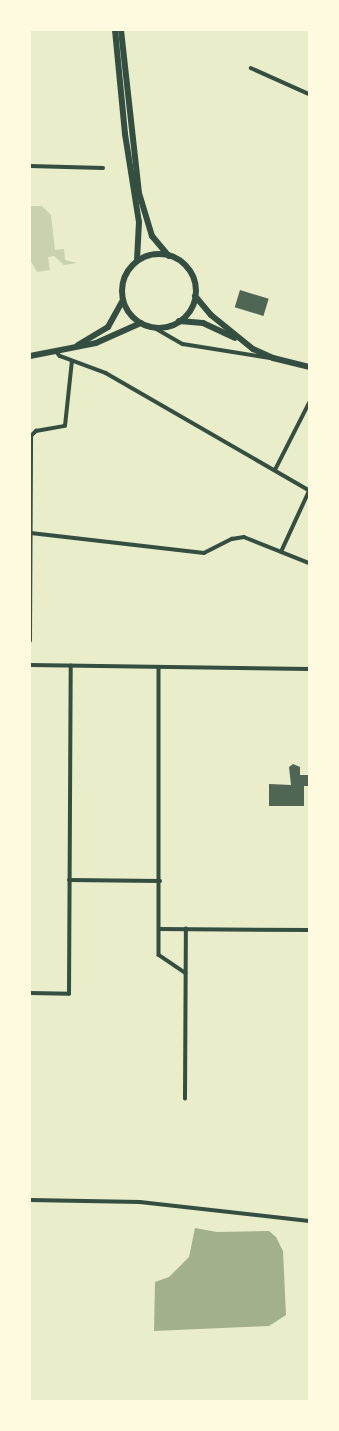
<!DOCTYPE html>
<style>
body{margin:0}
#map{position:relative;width:339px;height:1431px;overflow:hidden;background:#e9edc9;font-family:Barlow,sans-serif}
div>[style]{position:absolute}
.green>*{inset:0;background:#cad2ad}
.water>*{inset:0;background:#a3b18a}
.building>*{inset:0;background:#4f6655;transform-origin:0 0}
.minor>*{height:3.5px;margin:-1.75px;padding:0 1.75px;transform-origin:1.75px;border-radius:1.75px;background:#344e41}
.primary>*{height:6px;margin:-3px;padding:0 3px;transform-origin:3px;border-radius:3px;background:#344e41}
.primary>.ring{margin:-3px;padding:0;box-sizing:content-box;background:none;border:6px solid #344e41;border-radius:50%}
.trunk>*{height:6px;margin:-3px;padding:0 3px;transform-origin:3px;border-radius:3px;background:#344e41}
span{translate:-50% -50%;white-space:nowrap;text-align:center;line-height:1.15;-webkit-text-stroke:3px #fefae0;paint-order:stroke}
.frame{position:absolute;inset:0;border:31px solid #fefae0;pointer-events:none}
</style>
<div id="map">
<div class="green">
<i style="clip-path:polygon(30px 206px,42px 206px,51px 215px,55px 250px,64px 249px,65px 260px,77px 263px,64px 265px,54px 256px,48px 257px,50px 270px,37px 272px,30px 260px)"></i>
</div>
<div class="water">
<i style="clip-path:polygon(195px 1228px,217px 1232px,269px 1231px,276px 1237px,283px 1251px,286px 1315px,269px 1326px,154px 1331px,155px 1282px,169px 1277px,189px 1257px)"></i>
</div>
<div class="building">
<i style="left:240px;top:290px;width:30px;height:18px;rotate:17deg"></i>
<i style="clip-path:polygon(293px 764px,300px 767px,300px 775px,309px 775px,309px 786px,304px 786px,304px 806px,269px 806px,269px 784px,291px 785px,289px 767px)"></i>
</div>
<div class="minor">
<i style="left:251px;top:68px;width:64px;rotate:24.1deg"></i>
<i style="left:30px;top:166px;width:73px;rotate:1.6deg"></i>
<i style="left:155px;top:328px;width:32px;rotate:30deg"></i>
<i style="left:183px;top:344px;width:88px;rotate:9.1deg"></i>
<i style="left:56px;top:351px;width:6px;rotate:51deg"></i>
<i style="left:60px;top:356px;width:49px;rotate:20.3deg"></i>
<i style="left:106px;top:373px;width:234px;rotate:30deg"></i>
<i style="left:275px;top:470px;width:75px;rotate:-63.1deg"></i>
<i style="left:31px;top:533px;width:174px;rotate:6.6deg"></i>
<i style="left:204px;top:553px;width:31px;rotate:-27deg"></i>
<i style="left:232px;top:539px;width:12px;rotate:-9deg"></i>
<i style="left:244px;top:537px;width:70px;rotate:21.8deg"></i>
<i style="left:281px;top:552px;width:67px;rotate:-65.3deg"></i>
<i style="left:30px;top:641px;width:205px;rotate:-89.7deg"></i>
<i style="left:31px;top:436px;width:7px;rotate:-45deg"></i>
<i style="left:36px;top:431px;width:29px;rotate:-10deg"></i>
<i style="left:65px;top:426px;width:65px;rotate:-83.9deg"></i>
<i style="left:30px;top:665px;width:279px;rotate:0.8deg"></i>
<i style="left:159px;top:668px;width:287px;rotate:90deg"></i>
<i style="left:159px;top:955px;width:32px;rotate:34deg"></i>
<i style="left:69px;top:880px;width:91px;rotate:0.6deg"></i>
<i style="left:159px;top:929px;width:150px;rotate:0.4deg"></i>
<i style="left:30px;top:993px;width:39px;rotate:1deg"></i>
<i style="left:69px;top:994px;width:328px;rotate:-89.7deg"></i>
<i style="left:185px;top:1099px;width:170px;rotate:-89.7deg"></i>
<i style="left:30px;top:1200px;width:110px;rotate:1deg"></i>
<i style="left:140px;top:1202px;width:170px;rotate:6.4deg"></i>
</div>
<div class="primary">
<i class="ring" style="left:122px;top:254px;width:68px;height:68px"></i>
<i style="left:195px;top:296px;width:25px;rotate:50deg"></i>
<i style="left:211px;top:315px;width:54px;rotate:39deg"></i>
<i style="left:253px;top:349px;width:22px;rotate:24deg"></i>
<i style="left:273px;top:358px;width:37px;rotate:14deg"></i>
<i style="left:179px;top:321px;width:24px;rotate:5deg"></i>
<i style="left:203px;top:323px;width:35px;rotate:25deg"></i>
<i style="left:78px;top:345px;width:35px;rotate:-31deg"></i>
<i style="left:108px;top:327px;width:31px;rotate:-61deg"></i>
<i style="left:30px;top:356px;width:67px;rotate:-11.1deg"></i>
<i style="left:96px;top:343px;width:49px;rotate:-24deg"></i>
</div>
<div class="trunk">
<i style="left:115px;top:30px;width:104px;rotate:84.5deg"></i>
<i style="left:125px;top:134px;width:89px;rotate:81deg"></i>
<i style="left:139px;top:222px;width:39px;rotate:93deg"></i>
<i style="left:121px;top:30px;width:164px;rotate:83.7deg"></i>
<i style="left:139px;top:193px;width:45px;rotate:73.2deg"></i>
<i style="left:152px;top:236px;width:26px;rotate:50deg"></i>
</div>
<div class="frame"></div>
</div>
